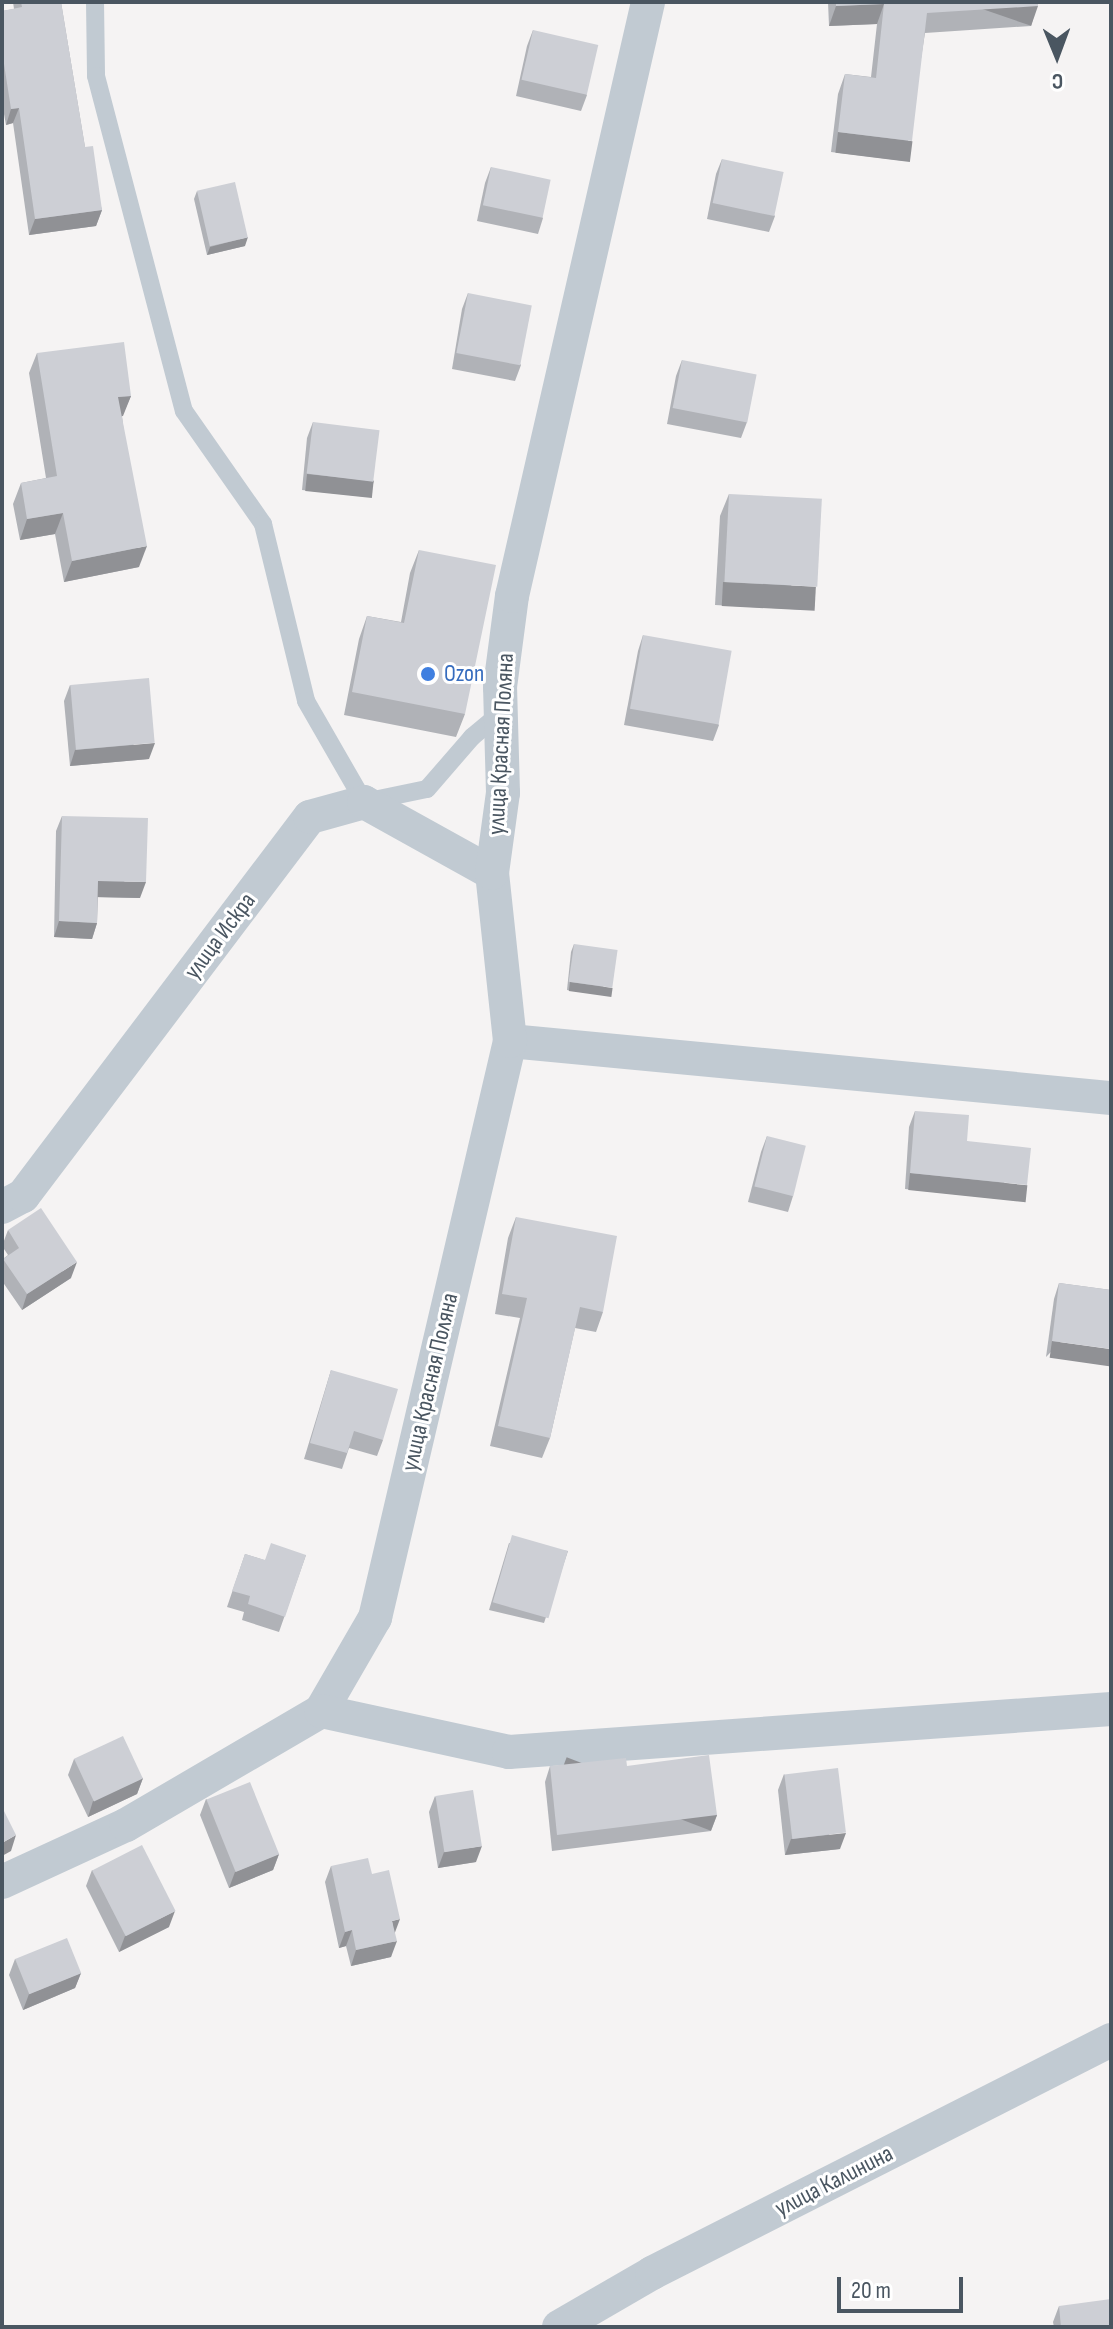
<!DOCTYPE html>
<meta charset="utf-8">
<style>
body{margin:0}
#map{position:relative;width:1113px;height:2329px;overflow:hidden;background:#f5f3f3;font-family:"Sofia Sans Condensed",sans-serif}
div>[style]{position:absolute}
.service>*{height:18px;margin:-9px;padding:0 9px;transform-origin:9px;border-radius:9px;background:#c1cad2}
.minor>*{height:34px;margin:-17px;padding:0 17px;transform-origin:17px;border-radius:17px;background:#c1cad2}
.wall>*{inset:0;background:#b0b2b7}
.shaded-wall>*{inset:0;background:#909195;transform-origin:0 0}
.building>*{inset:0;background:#cdcfd5;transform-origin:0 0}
.dots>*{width:22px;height:22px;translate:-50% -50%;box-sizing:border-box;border:4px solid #fff;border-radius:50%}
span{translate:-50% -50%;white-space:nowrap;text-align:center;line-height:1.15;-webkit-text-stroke:6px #fff;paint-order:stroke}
.shop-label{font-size:24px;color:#366cbe}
.left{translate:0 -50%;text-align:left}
.street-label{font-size:24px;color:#4a5661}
.frame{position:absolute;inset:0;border:4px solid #4a5661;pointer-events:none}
.north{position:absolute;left:1017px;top:16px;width:80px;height:80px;-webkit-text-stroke:6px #fff;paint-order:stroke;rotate:179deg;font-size:22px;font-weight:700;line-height:32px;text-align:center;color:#4a5661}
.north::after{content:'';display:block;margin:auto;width:28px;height:36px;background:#4a5661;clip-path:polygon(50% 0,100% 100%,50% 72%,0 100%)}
.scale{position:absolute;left:837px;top:2277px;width:126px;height:36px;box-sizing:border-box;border:4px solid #4a5661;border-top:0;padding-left:10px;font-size:24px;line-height:28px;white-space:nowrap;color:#4a5661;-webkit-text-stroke:6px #fff;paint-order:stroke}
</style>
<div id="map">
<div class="service">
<i style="left:95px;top:2px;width:74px;rotate:89.2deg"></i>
<i style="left:96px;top:76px;width:346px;rotate:75.3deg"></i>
<i style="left:184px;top:411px;width:138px;rotate:55deg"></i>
<i style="left:263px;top:524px;width:182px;rotate:76.3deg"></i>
<i style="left:306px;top:701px;width:116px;rotate:60.1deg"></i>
<i style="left:364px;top:802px;width:64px;rotate:-11.7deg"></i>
<i style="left:427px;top:789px;width:69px;rotate:-49.1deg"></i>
<i style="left:472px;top:737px;width:38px;rotate:-40deg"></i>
</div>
<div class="minor">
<i style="left:510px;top:1041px;width:604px;rotate:5.42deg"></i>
<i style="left:2px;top:1207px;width:24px;rotate:-28deg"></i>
<i style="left:23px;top:1196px;width:475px;rotate:-52.9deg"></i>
<i style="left:310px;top:817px;width:56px;rotate:-15.5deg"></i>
<i style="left:364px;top:802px;width:146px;rotate:29deg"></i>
<i style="left:321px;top:1711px;width:108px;rotate:-59.9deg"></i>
<i style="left:375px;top:1618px;width:593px;rotate:-76.83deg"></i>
<i style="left:510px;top:1041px;width:169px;rotate:-96.1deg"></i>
<i style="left:492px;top:873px;width:81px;rotate:-82.2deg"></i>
<i style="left:503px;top:793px;width:106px;rotate:-91.6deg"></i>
<i style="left:500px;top:687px;width:92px;rotate:-82.5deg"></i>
<i style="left:512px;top:596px;width:609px;rotate:-77.1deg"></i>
<i style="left:2px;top:1882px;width:136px;rotate:-24.7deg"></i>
<i style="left:126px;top:1825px;width:226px;rotate:-30.3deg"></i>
<i style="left:321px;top:1711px;width:192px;rotate:12.3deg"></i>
<i style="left:509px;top:1752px;width:604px;rotate:-4.09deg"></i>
<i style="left:559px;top:2327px;width:108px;rotate:-30.1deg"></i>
<i style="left:652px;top:2273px;width:515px;rotate:-26.91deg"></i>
</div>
<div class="wall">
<i style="clip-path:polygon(13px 2px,61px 2px,85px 147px,102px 210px,96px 226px,29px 235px,13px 123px,6px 125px,2px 103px,2px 11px,14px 9px)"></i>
<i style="clip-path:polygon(828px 2px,1038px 2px,1031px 26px,925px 33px,905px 161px,831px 152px,838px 94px,845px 74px,871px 77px,877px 24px,829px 26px)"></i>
<i style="clip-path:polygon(533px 30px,587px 95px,581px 111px,516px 96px,527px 46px)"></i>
<i style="clip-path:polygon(722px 159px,775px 216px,769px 232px,707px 219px,716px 174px)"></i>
<i style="clip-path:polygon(491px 167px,543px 218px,538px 234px,477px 221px,485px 183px)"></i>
<i style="clip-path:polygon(197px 191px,245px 246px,207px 255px,194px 199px)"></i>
<i style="clip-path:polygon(468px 293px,521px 365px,515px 381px,452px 369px,462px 309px)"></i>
<i style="clip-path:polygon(37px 353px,131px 396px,122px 416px,139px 567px,64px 582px,55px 534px,20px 540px,13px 504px,21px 483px,46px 478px,29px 373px)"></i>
<i style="clip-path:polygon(682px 360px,747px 422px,741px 438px,667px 424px,676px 376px)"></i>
<i style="clip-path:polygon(313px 422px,374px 481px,368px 497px,302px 490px,307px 438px)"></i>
<i style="clip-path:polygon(729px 494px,808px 610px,715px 605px,720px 516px)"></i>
<i style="clip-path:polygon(419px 550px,465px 714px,456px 737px,344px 715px,359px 639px,367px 616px,401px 622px,410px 573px)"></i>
<i style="clip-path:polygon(643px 635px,719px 725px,713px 741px,624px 725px,638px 651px)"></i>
<i style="clip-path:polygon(70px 685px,149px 759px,70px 766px,64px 701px)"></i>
<i style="clip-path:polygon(62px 816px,140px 898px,98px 897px,97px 923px,92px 939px,54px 937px,56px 831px)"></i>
<i style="clip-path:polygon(574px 944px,610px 996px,567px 990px,571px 952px)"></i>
<i style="clip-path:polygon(915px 1111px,967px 1141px,1021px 1201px,905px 1189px,909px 1127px)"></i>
<i style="clip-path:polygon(767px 1136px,793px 1196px,788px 1212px,748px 1202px,761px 1152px)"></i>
<i style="clip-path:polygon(516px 1217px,603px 1312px,596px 1332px,575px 1328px,550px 1438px,542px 1458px,490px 1446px,520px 1318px,495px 1314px,508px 1238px)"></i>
<i style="clip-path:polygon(8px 1230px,71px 1278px,22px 1310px,2px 1281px,2px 1262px,3px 1259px,8px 1255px,2px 1246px)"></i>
<i style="clip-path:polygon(1059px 1283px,1111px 1290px,1046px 1357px,1054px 1299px)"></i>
<i style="clip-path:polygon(331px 1370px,383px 1440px,377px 1456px,349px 1448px,342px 1469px,304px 1459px)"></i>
<i style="clip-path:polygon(509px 1543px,568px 1551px,544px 1623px,489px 1610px)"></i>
<i style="clip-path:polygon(245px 1554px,264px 1560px,306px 1555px,279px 1632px,242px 1620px,244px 1612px,227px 1607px)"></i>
<i style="clip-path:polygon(74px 1759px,143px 1778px,137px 1794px,88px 1817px,68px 1775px)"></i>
<i style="clip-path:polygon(550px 1766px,627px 1766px,717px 1815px,711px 1831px,552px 1851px,545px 1782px)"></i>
<i style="clip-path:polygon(784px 1774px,840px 1849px,785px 1855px,778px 1790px)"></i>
<i style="clip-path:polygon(435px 1796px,476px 1862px,438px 1868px,429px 1812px)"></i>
<i style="clip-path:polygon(206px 1799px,279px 1854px,273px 1870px,229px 1888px,200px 1815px)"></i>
<i style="clip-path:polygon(331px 1866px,372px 1874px,395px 1934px,391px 1957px,351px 1966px,346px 1946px,339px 1948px,325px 1882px)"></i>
<i style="clip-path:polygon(92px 1870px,169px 1927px,119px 1952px,86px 1886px)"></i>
<i style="clip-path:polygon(15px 1959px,81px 1973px,75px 1988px,23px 2010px,9px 1975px)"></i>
<i style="clip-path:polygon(1059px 2306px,1111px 2327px,1054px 2327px,1053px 2322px)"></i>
</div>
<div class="shaded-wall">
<i style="clip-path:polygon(884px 4px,877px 24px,829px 26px,836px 6px)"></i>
<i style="left:1038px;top:6px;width:21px;height:111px;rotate:109deg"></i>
<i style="clip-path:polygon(19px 108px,13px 123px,6px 125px,11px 109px)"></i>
<i style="left:838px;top:132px;width:75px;height:21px;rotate:7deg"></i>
<i style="clip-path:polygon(102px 210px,96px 226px,29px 235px,35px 219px)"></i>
<i style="clip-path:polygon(248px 237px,245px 246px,207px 255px,210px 247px)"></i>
<i style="clip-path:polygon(131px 396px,123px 416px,111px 418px,118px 397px)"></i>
<i style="left:307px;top:474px;width:67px;height:17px;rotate:6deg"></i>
<i style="clip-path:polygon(63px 513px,55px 534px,20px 540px,27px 519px)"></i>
<i style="clip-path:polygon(147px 546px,139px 567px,64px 582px,72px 561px)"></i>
<i style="left:723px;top:582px;width:93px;height:24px;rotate:3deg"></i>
<i style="clip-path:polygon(155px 743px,149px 759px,70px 766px,75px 750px)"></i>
<i style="clip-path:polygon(98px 881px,146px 882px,140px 898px,92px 897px)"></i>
<i style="clip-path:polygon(59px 921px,97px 923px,92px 939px,54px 937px)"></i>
<i style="left:570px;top:982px;width:43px;height:9px;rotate:8deg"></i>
<i style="left:910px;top:1173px;width:118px;height:17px;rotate:6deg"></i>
<i style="clip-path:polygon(77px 1262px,71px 1278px,22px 1310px,27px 1294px)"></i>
<i style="left:1052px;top:1341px;width:60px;height:17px;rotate:8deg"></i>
<i style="clip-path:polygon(143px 1778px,137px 1794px,88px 1817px,93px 1801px)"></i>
<i style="left:717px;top:1815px;width:17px;height:161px;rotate:111deg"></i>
<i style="clip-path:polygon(846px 1833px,840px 1849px,785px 1855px,791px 1839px)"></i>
<i style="clip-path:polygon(16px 1835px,11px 1851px,2px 1856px,2px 1843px)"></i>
<i style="clip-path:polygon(482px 1846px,476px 1862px,438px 1868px,444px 1852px)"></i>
<i style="clip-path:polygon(279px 1854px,273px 1870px,229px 1888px,235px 1872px)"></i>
<i style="clip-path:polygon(175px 1911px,169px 1927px,119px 1952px,125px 1936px)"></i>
<i style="clip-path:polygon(400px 1919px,394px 1935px,392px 1921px)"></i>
<i style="clip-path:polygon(352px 1930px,346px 1946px,339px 1948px,345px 1932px)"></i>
<i style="clip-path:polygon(397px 1941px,391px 1957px,351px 1966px,356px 1950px)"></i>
<i style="clip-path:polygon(81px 1973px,75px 1988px,23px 2010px,29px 1994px)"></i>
</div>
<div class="building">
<i style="clip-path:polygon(21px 2px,61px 2px,85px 147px,93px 146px,102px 210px,35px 219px,19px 108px,11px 109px,2px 51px,2px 11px,22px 7px)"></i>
<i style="clip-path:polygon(836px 2px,1038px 2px,1038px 6px,927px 13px,912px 141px,838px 132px,845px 74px,876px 78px,884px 4px,836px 6px)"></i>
<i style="left:533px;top:30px;width:67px;height:51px;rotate:13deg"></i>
<i style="left:722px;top:159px;width:63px;height:45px;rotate:12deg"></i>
<i style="left:491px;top:167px;width:61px;height:39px;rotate:12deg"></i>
<i style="left:235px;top:182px;width:57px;height:39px;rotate:77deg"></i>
<i style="left:468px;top:293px;width:65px;height:61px;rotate:11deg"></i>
<i style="clip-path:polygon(124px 342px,131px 396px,118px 397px,147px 546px,72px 561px,63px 513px,27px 519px,21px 483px,57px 476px,37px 353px)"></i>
<i style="left:682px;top:360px;width:76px;height:49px;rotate:11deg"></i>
<i style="left:313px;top:422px;width:67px;height:52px;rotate:7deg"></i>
<i style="left:729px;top:494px;width:93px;height:88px;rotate:3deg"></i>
<i style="clip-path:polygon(419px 550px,496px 565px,465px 714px,352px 692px,367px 616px,404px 623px)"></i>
<i style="left:643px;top:635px;width:90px;height:75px;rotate:10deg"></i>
<i style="left:149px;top:678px;width:65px;height:79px;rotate:85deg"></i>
<i style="clip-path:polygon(62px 816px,148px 818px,146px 882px,98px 881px,97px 923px,59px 921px)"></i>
<i style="left:574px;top:944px;width:44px;height:38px;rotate:8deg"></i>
<i style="clip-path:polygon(915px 1111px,969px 1115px,967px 1141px,1031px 1148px,1027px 1185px,910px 1173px)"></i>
<i style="left:767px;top:1136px;width:40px;height:52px;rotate:14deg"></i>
<i style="clip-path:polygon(41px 1208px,77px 1262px,27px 1294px,3px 1259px,19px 1248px,8px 1230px)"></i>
<i style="clip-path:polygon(516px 1217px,617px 1236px,603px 1312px,580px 1307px,550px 1438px,498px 1426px,527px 1298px,502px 1294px)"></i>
<i style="clip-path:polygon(1059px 1283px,1111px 1290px,1111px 1349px,1052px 1341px)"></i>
<i style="clip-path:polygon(331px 1370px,398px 1389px,383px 1440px,354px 1431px,347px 1453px,310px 1443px)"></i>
<i style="left:512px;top:1535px;width:58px;height:70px;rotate:16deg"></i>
<i style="clip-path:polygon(271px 1543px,306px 1555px,285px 1617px,248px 1604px,250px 1596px,232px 1591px,245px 1554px,265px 1560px)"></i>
<i style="left:123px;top:1736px;width:47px;height:54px;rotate:65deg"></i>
<i style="clip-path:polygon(709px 1755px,717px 1815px,557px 1835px,550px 1766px,626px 1758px,627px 1766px)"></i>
<i style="left:838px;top:1768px;width:65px;height:54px;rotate:83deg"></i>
<i style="left:250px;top:1782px;width:78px;height:47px;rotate:68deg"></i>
<i style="left:473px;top:1790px;width:57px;height:38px;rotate:81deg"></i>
<i style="clip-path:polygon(2px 1807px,16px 1835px,2px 1843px)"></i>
<i style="left:142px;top:1845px;width:74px;height:56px;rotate:63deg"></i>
<i style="clip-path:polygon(368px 1858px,372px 1874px,389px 1870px,400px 1919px,392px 1921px,397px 1941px,356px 1950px,352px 1930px,345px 1932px,331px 1866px)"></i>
<i style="left:67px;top:1938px;width:38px;height:56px;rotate:68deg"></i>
<i style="clip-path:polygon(1111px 2299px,1111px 2327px,1061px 2327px,1059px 2306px)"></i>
</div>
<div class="dots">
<i style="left:428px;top:674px;background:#3f7fe0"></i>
</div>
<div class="shop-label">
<span class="left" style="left:444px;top:674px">Ozon</span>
</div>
<div class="street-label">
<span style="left:501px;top:744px;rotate:-87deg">улица Красная Поляна</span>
<span style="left:220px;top:936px;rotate:-53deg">улица Искра</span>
<span style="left:430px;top:1382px;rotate:-77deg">улица Красная Поляна</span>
<span style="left:834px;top:2181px;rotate:-27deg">улица Калинина</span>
</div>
<div class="frame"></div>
<div class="north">С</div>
<div class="scale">20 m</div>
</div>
